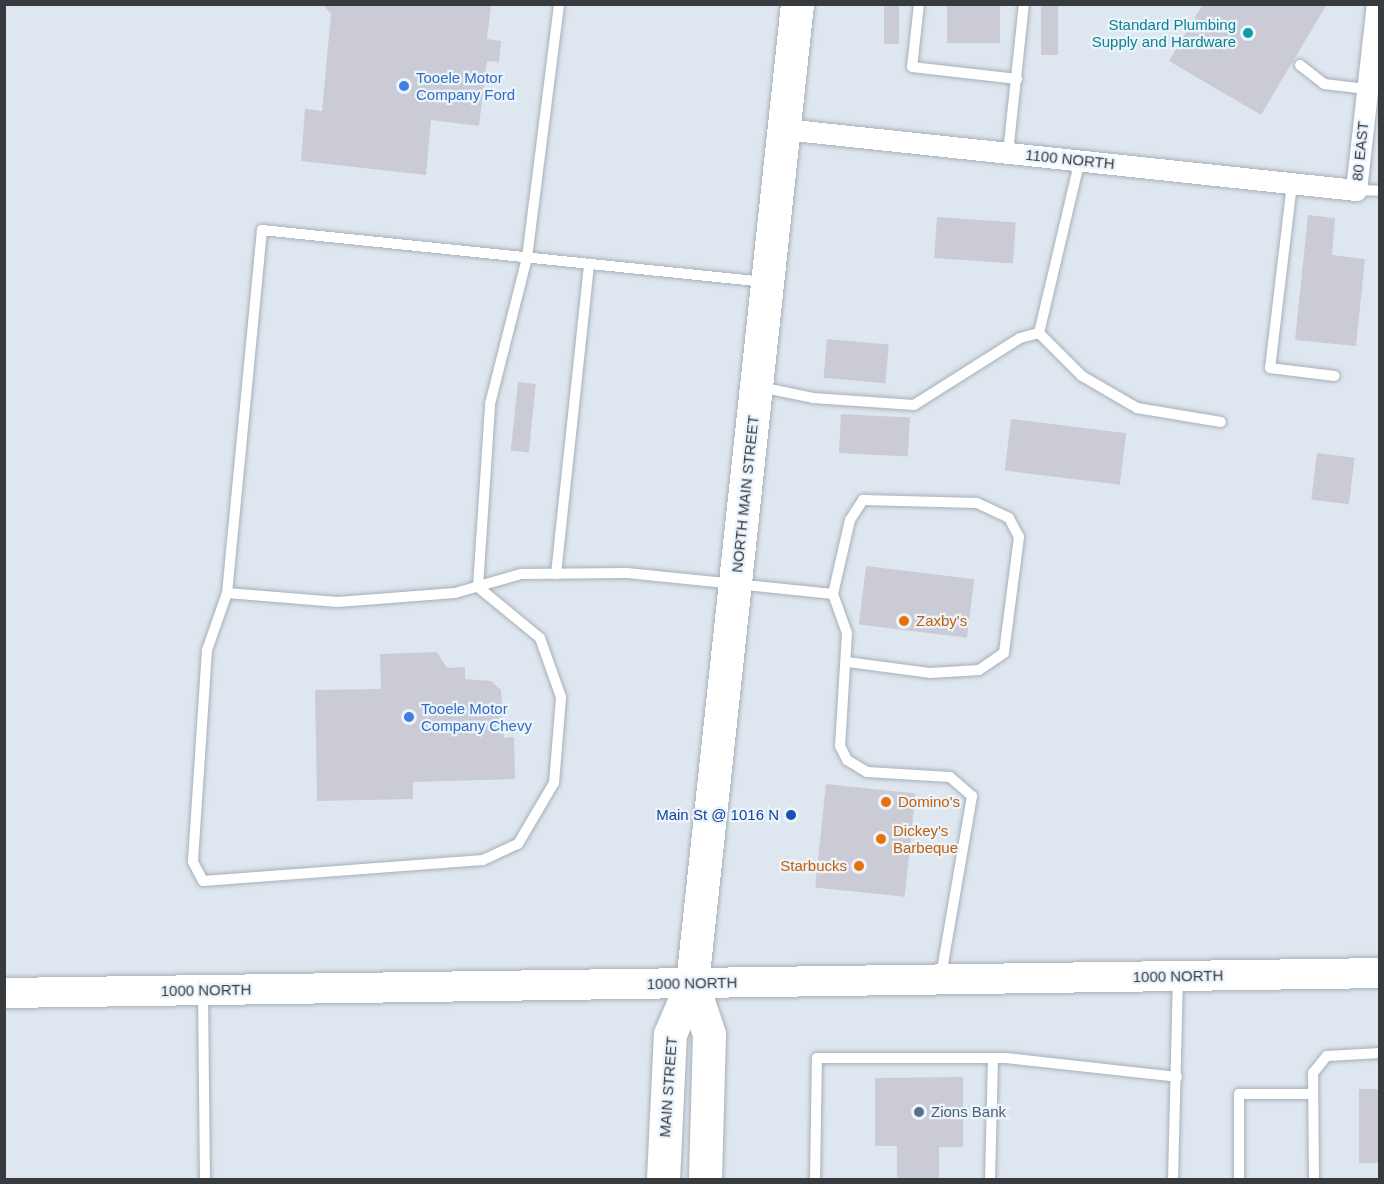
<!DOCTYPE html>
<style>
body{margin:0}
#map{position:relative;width:1384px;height:1184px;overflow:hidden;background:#dee7ef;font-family:Helvetica,sans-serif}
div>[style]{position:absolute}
.building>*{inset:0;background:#cbcbd5;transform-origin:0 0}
.roads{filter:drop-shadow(0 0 2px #a8afb7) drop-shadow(0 0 2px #a8afb7)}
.lane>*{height:10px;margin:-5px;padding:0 5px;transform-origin:5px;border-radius:5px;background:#fff}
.street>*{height:21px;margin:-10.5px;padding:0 10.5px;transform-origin:10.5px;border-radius:10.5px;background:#fff}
.secondary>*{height:30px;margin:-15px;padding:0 15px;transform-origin:15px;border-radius:15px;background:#fff}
.highway>*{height:33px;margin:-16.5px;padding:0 16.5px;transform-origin:16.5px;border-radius:16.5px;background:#fff}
.dots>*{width:16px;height:16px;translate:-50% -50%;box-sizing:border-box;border:3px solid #ebf4fc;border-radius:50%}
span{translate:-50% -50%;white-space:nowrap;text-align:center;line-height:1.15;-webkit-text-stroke:4.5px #ebf4fc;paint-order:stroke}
.culture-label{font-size:15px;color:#0d838f}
.right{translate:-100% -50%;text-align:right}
.shop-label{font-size:15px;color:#366cbe}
.left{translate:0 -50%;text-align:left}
.street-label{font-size:15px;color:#383b3e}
.food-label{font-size:15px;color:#c56008}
.transit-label{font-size:15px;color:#164399}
.service-label{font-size:15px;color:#4e5e75}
.frame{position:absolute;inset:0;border:6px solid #383b3e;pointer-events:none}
</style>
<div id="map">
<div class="building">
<i style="left:884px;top:4px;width:15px;height:40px"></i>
<i style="left:947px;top:4px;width:53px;height:39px"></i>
<i style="left:1041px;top:4px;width:17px;height:51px"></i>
<i style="clip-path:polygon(1203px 4px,1327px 4px,1261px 115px,1169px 61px)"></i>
<i style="clip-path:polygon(323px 5px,491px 5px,487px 39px,501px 41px,499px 62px,487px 61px,479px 126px,431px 120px,426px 175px,301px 161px,305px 109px,322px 111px,331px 14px)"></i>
<i style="clip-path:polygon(1308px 215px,1335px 218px,1332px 255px,1365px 259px,1356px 346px,1295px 340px)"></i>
<i style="left:937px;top:217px;width:79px;height:41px;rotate:4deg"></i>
<i style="left:827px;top:339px;width:62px;height:39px;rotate:5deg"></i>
<i style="left:518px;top:382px;width:18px;height:69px;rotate:6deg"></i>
<i style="left:841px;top:414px;width:69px;height:39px;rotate:3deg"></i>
<i style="left:1011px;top:419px;width:116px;height:52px;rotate:7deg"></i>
<i style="left:1317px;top:453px;width:38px;height:47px;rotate:7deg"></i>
<i style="left:866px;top:566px;width:109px;height:59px;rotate:7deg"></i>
<i style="clip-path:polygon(437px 652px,447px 668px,465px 667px,465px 679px,491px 681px,501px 690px,504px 738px,514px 737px,515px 779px,413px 782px,413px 799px,317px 801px,315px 690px,381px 689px,380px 654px)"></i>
<i style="left:826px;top:784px;width:90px;height:104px;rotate:6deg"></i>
<i style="clip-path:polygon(963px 1077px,963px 1147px,939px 1147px,939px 1180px,897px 1180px,897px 1146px,875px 1146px,875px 1078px)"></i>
<i style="left:1359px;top:1089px;width:21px;height:74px"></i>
</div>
<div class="roads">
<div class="lane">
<i style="left:919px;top:4px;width:63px;rotate:96.3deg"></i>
<i style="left:912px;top:67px;width:106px;rotate:6.5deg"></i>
<i style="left:1300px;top:65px;width:31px;rotate:38deg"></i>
<i style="left:1324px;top:84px;width:43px;rotate:6.6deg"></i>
<i style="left:1008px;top:153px;width:150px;rotate:-83.9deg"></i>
<i style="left:1292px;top:184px;width:185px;rotate:96.8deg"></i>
<i style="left:1270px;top:368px;width:65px;rotate:7deg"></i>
<i style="left:1356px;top:190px;width:24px;rotate:2deg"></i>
<i style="left:765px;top:282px;width:506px;rotate:-174.1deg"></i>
<i style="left:262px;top:230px;width:365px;rotate:95.5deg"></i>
<i style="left:227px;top:593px;width:111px;rotate:4.6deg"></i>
<i style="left:338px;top:602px;width:117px;rotate:-4.4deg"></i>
<i style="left:455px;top:593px;width:69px;rotate:-16.1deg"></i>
<i style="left:521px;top:574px;width:106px;rotate:-0.5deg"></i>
<i style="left:627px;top:573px;width:207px;rotate:5.8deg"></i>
<i style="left:833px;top:594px;width:41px;rotate:70.3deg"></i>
<i style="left:847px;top:633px;width:113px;rotate:93.5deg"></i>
<i style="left:840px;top:746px;width:16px;rotate:63deg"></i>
<i style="left:847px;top:760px;width:23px;rotate:31deg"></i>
<i style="left:867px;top:772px;width:83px;rotate:3.4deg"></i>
<i style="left:950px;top:777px;width:29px;rotate:41deg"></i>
<i style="left:972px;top:796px;width:183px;rotate:99.8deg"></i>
<i style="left:1039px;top:333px;width:61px;rotate:45deg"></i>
<i style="left:1082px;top:376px;width:64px;rotate:30.2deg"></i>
<i style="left:1137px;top:408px;width:85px;rotate:9.5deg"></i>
<i style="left:760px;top:387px;width:54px;rotate:11.7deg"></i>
<i style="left:813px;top:398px;width:101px;rotate:4deg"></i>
<i style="left:914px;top:405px;width:125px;rotate:-32.3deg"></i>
<i style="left:1020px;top:338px;width:20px;rotate:-15deg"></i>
<i style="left:1039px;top:333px;width:178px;rotate:-76.7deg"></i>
<i style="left:556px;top:574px;width:312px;rotate:-83.9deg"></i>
<i style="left:227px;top:593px;width:60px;rotate:109.3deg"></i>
<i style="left:207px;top:650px;width:212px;rotate:93.8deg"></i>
<i style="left:193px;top:862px;width:21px;rotate:62deg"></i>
<i style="left:203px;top:881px;width:281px;rotate:-4.3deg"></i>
<i style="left:483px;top:860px;width:38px;rotate:-25deg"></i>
<i style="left:518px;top:844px;width:71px;rotate:-59.5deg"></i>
<i style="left:554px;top:783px;width:86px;rotate:-85.3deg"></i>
<i style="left:561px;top:697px;width:63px;rotate:-109.6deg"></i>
<i style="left:540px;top:638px;width:80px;rotate:-140.6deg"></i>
<i style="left:478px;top:587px;width:183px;rotate:-86.2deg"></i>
<i style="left:490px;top:404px;width:151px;rotate:-75.8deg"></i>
<i style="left:527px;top:258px;width:256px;rotate:-82.8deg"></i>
<i style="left:833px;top:594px;width:76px;rotate:-77.1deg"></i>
<i style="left:850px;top:520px;width:24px;rotate:-57deg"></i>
<i style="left:863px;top:500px;width:114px;rotate:1.5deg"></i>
<i style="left:977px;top:503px;width:35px;rotate:25deg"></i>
<i style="left:1009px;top:518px;width:21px;rotate:62deg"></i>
<i style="left:1019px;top:537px;width:117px;rotate:97.4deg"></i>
<i style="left:1004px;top:653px;width:30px;rotate:146deg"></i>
<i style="left:979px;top:670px;width:49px;rotate:176.5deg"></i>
<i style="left:930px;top:673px;width:83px;rotate:-172.4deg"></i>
<i style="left:203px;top:991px;width:189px;rotate:89.4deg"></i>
<i style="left:815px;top:1180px;width:122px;rotate:-89.1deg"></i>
<i style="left:817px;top:1058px;width:189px"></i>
<i style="left:1006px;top:1058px;width:172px;rotate:6.3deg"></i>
<i style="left:990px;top:1180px;width:122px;rotate:-88.6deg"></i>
<i style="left:1173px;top:1180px;width:201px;rotate:-88.6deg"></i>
<i style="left:1239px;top:1180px;width:86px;rotate:-90deg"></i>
<i style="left:1239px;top:1094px;width:74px"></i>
<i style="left:1314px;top:1180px;width:107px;rotate:-90.5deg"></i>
<i style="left:1313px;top:1073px;width:22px;rotate:-51deg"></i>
<i style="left:1327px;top:1056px;width:53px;rotate:-3.2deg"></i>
</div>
<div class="street">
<i style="left:784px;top:129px;width:575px;rotate:6.09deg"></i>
<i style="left:1356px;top:190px;width:187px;rotate:-83.6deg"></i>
</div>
<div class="secondary">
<i style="left:4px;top:993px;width:1376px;rotate:-0.83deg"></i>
</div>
<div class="highway">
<i style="left:692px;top:983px;width:54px;rotate:71.6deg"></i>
<i style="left:709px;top:1034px;width:146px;rotate:91.6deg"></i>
<i style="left:663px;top:1180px;width:146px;rotate:-87.3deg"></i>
<i style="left:670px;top:1034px;width:56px;rotate:-66.7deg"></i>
<i style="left:692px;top:983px;width:985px;rotate:-83.88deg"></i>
</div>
</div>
<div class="dots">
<i style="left:1248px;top:33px;background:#0f9aa8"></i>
<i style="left:404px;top:86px;background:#3f7fe0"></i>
<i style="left:904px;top:621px;background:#e8710a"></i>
<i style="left:409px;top:717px;background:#3f7fe0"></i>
<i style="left:886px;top:802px;background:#e8710a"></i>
<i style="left:791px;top:815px;background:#1a4fb4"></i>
<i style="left:881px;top:839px;background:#e8710a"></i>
<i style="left:859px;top:866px;background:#e8710a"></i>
<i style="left:919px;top:1112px;background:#5c6f8a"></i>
</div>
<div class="culture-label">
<span class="right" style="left:1236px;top:33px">Standard Plumbing<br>Supply and Hardware</span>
</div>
<div class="shop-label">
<span class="left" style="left:416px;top:86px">Tooele Motor<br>Company Ford</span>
<span class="left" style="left:421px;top:717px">Tooele Motor<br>Company Chevy</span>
</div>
<div class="street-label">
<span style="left:1360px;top:151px;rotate:-84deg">80 EAST</span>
<span style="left:1070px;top:159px;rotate:6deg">1100 NORTH</span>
<span style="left:745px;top:494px;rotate:-84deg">NORTH MAIN STREET</span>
<span style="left:1178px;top:976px;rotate:-1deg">1000 NORTH</span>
<span style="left:692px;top:983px;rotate:-1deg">1000 NORTH</span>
<span style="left:206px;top:990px;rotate:-1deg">1000 NORTH</span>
<span style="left:668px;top:1087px;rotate:-86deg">MAIN STREET</span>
</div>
<div class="food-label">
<span class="left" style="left:916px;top:621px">Zaxby's</span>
<span class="left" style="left:898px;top:802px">Domino's</span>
<span class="left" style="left:893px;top:839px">Dickey's<br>Barbeque</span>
<span class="right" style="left:847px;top:866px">Starbucks</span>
</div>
<div class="transit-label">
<span class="right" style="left:779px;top:815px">Main St @ 1016 N</span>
</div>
<div class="service-label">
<span class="left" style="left:931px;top:1112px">Zions Bank</span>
</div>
<div class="frame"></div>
</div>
